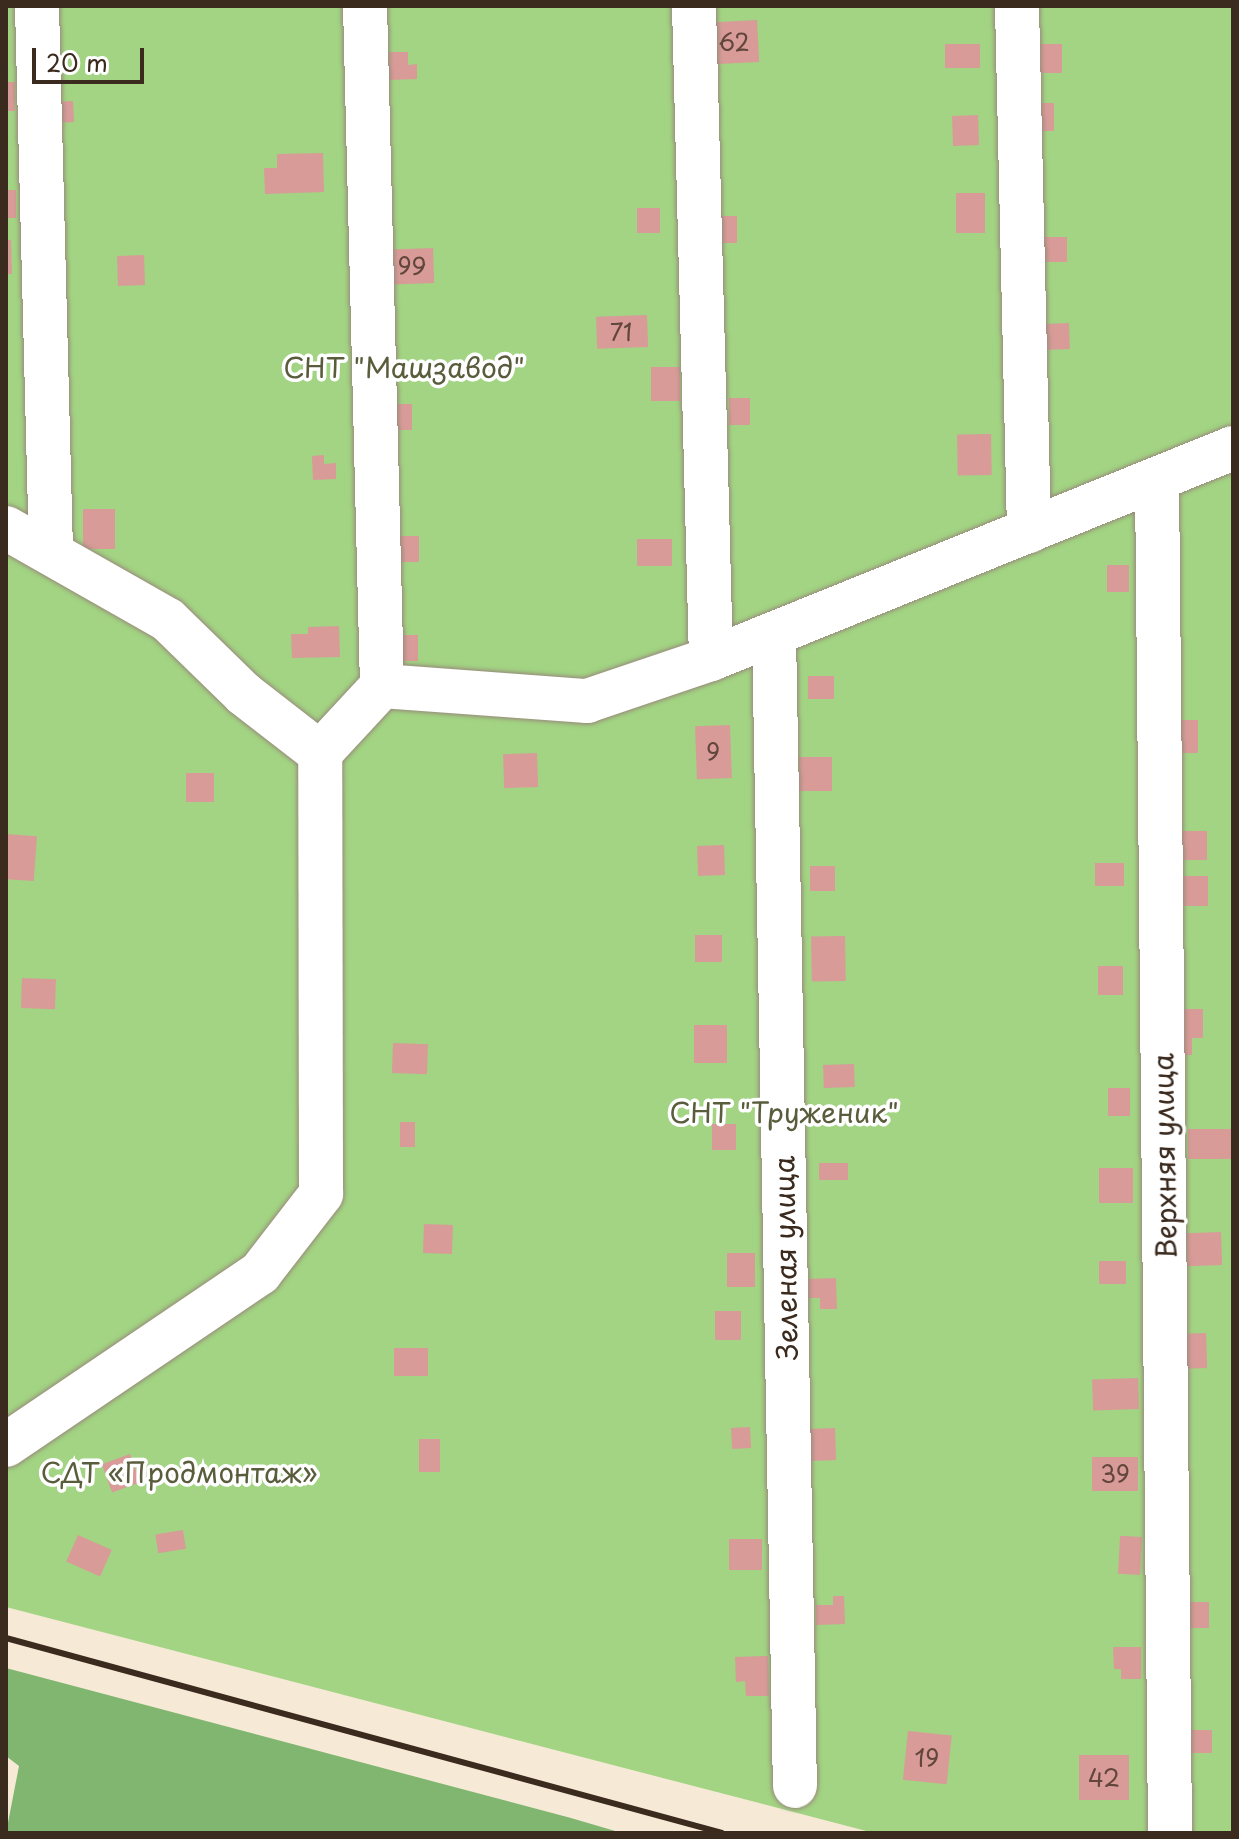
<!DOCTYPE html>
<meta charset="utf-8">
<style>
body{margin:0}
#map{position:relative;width:1239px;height:1839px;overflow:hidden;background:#f6ead7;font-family:"Playpen Sans",sans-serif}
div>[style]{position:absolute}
.green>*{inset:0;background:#a2d483}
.forest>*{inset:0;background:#81b671}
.building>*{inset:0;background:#d89b98;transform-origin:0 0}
.roads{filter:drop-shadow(0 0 2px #988a7a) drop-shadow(0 0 2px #988a7a)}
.minor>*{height:44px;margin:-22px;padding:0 22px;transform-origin:22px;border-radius:22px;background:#fff}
.rail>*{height:6px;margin:-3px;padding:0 3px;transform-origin:3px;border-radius:3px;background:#3b2a1e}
span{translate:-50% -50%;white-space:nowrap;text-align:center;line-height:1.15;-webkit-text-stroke:7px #fff;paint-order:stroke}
.number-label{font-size:24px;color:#62463c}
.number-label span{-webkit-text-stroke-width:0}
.park-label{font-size:28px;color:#5a5d3c}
.street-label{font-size:28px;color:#3b2a1e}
.frame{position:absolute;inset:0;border:8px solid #3b2a1e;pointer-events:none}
.scale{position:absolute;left:32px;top:48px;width:112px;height:36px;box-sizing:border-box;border:4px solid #3b2a1e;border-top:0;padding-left:10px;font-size:24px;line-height:28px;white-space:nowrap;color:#3b2a1e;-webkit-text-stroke:6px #fff;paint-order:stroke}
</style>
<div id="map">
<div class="green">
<i style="clip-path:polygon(6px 6px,1233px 6px,1233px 1833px,874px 1833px,6px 1607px)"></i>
</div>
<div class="forest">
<i style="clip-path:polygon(6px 1668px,571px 1818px,622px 1833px,6px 1833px,19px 1766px,6px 1756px)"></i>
</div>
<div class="building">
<i style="left:757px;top:20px;width:42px;height:46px;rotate:87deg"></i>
<i style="left:945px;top:44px;width:35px;height:24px"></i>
<i style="left:1032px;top:44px;width:30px;height:29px"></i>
<i style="clip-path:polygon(389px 52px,408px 52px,408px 65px,417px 64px,417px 79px,389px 80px)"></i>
<i style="left:6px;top:82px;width:9px;height:29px"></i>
<i style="left:73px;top:101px;width:21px;height:21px;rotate:87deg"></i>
<i style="left:1036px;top:103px;width:18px;height:28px"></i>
<i style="left:978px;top:115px;width:30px;height:26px;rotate:88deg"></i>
<i style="clip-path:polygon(323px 153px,324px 192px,265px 194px,264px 168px,277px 168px,277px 154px)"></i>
<i style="left:6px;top:190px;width:10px;height:28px"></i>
<i style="left:956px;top:193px;width:29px;height:40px"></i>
<i style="left:660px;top:208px;width:25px;height:23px;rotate:90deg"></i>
<i style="left:717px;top:216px;width:20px;height:27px"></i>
<i style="left:1067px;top:237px;width:25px;height:31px;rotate:90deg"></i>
<i style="clip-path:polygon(6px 240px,11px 240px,12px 274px,6px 274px)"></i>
<i style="left:433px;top:248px;width:35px;height:42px;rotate:88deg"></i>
<i style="left:144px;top:255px;width:30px;height:27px;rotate:88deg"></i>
<i style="left:647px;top:315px;width:32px;height:51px;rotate:88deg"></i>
<i style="left:1069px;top:323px;width:26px;height:26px;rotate:88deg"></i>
<i style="left:680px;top:367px;width:34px;height:29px;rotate:90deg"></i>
<i style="left:729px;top:398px;width:21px;height:27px"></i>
<i style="left:394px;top:404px;width:18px;height:26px"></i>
<i style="left:991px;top:434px;width:41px;height:34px;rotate:89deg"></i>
<i style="clip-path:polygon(324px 455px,324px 464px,336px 463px,336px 479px,313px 480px,312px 456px)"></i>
<i style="left:83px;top:509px;width:32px;height:40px"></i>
<i style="left:419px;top:536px;width:26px;height:21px;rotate:90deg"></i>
<i style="left:672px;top:539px;width:27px;height:35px;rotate:90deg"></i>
<i style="left:1107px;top:565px;width:22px;height:27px"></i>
<i style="clip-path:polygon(339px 626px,340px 657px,292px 658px,291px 634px,308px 634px,308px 627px)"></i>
<i style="left:400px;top:635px;width:18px;height:26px"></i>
<i style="left:808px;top:676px;width:26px;height:23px"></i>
<i style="left:1173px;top:720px;width:25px;height:33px"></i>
<i style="left:730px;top:725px;width:53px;height:35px;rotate:88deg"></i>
<i style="left:537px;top:753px;width:34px;height:34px;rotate:88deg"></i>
<i style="left:799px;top:757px;width:33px;height:34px"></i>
<i style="left:186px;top:773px;width:28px;height:29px"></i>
<i style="left:1178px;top:831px;width:29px;height:29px"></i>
<i style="left:6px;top:834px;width:31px;height:45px;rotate:4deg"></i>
<i style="left:724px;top:845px;width:30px;height:27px;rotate:88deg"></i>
<i style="left:1124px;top:863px;width:23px;height:29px;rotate:90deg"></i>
<i style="left:810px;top:866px;width:25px;height:25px"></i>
<i style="left:1174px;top:876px;width:34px;height:30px"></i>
<i style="left:695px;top:935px;width:27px;height:27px"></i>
<i style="left:845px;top:936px;width:45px;height:34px;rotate:89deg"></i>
<i style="left:1098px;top:966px;width:25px;height:29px"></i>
<i style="left:22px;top:978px;width:34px;height:30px;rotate:2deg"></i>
<i style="clip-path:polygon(1174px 1009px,1203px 1009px,1203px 1038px,1192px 1038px,1192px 1055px,1175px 1055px)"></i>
<i style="left:694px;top:1025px;width:33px;height:38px"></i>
<i style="left:393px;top:1043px;width:35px;height:30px;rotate:2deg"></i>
<i style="left:854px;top:1064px;width:23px;height:31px;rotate:88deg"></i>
<i style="left:1130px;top:1088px;width:28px;height:22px;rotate:90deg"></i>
<i style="left:400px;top:1122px;width:15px;height:25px"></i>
<i style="left:736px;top:1124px;width:26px;height:24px;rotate:90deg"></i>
<i style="left:1188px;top:1129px;width:45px;height:30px"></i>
<i style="left:848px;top:1163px;width:17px;height:29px;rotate:90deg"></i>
<i style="left:1099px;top:1168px;width:34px;height:35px"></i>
<i style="left:424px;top:1224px;width:29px;height:29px;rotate:2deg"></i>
<i style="left:1221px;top:1232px;width:33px;height:35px;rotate:88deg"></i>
<i style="left:727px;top:1253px;width:28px;height:34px"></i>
<i style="left:1099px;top:1261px;width:27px;height:23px"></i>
<i style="clip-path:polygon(836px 1278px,837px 1309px,820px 1309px,820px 1298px,806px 1298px,805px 1279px)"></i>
<i style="left:715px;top:1311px;width:26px;height:29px"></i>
<i style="left:1206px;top:1333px;width:35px;height:32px;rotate:88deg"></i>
<i style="left:394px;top:1348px;width:34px;height:28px"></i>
<i style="left:1138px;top:1378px;width:31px;height:46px;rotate:88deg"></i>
<i style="left:750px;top:1427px;width:21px;height:19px;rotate:87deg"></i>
<i style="left:835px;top:1428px;width:32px;height:26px;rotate:88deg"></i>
<i style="left:419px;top:1439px;width:21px;height:33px"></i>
<i style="left:130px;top:1454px;width:30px;height:30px;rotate:70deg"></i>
<i style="left:1092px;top:1457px;width:46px;height:34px"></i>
<i style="left:183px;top:1530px;width:19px;height:28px;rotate:81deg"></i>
<i style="left:78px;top:1535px;width:37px;height:29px;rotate:24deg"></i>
<i style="left:1142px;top:1537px;width:38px;height:22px;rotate:93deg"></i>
<i style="left:762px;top:1539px;width:31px;height:33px;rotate:90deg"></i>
<i style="clip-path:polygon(833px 1596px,844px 1596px,845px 1624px,816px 1625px,816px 1605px,833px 1605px)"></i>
<i style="left:1183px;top:1602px;width:26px;height:26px"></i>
<i style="clip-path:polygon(1113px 1647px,1141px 1647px,1141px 1679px,1121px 1679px,1121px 1669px,1114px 1669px)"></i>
<i style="clip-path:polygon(768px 1656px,769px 1696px,746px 1696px,745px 1681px,736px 1682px,735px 1657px)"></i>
<i style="left:1212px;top:1730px;width:23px;height:26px;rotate:90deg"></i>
<i style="left:908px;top:1731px;width:44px;height:49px;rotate:6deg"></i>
<i style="left:1129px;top:1755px;width:45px;height:50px;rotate:90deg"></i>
</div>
<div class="roads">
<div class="minor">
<i style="left:37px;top:6px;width:546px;rotate:88.53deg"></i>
<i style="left:694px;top:6px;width:653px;rotate:88.51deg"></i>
<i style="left:1017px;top:6px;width:525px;rotate:88.69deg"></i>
<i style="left:1157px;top:479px;width:1354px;rotate:89.45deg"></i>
<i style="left:6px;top:528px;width:186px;rotate:29.6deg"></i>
<i style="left:168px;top:620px;width:106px;rotate:44.2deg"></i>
<i style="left:244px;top:694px;width:96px;rotate:37.8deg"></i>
<i style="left:774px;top:634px;width:1152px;rotate:88.96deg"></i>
<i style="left:382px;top:686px;width:206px;rotate:4.2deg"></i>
<i style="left:587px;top:701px;width:131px;rotate:-18.7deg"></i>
<i style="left:711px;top:659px;width:563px;rotate:-22.01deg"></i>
<i style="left:6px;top:1445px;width:307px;rotate:-34.1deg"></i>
<i style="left:260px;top:1273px;width:100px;rotate:-52.3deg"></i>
<i style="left:321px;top:1194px;width:441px;rotate:-90.1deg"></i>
<i style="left:320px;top:753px;width:91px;rotate:-47.2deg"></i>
<i style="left:382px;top:686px;width:680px;rotate:-91.43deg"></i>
</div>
</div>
<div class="rail">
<i style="left:6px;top:1638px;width:742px;rotate:15.23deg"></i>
</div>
<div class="number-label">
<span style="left:734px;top:42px">62</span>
<span style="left:412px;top:266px">99</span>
<span style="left:621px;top:332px">71</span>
<span style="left:713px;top:752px">9</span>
<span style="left:1115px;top:1474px">39</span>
<span style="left:927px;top:1758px">19</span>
<span style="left:1104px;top:1778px">42</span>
</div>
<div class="park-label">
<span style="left:404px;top:367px">СНТ "Машзавод"</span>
<span style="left:784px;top:1112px">СНТ "Труженик"</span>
<span style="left:179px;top:1472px">СДТ «Продмонтаж»</span>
</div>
<div class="street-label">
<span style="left:1164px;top:1156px;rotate:-91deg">Верхняя улица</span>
<span style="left:785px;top:1258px;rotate:-91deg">Зеленая улица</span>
</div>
<div class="frame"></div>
<div class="scale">20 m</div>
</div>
